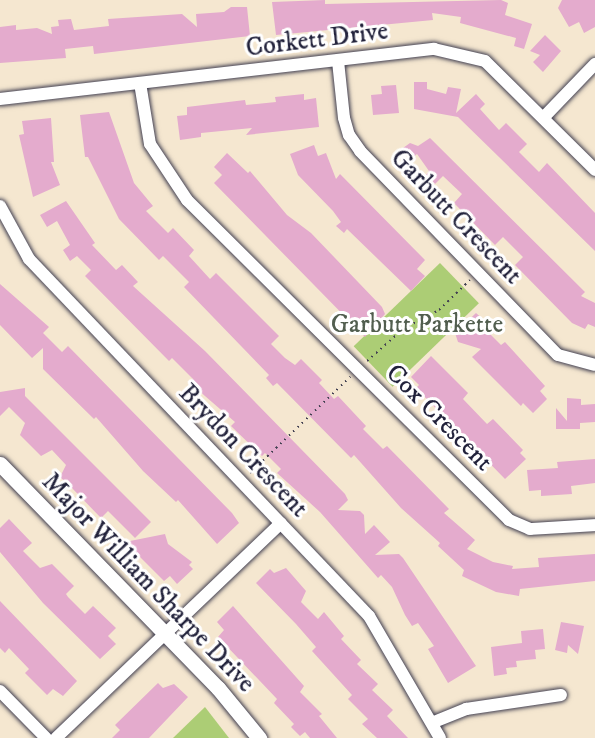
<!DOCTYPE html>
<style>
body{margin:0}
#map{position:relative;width:595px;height:738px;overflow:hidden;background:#f5e7d0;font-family:"IM FELL DW Pica",serif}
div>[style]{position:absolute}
.green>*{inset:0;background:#accd75;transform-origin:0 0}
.building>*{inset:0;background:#e4abcd}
.path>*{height:2px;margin-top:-1px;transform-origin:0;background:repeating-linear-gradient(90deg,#424051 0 1.5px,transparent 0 6px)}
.roads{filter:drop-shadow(0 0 2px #424051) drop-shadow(0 0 2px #424051)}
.minor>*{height:12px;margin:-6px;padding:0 6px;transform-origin:6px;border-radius:6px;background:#fff}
.tertiary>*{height:15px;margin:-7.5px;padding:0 7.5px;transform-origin:7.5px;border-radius:7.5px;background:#fff}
span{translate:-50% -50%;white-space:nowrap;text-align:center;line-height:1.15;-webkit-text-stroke:6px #fff;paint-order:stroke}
.street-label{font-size:26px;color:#22223b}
.park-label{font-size:26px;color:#525e4f}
</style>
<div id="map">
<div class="green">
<i style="left:440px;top:263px;width:56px;height:120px;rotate:46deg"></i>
<i style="clip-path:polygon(205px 707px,229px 738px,173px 738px)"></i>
</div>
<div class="building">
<i style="clip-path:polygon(325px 0,325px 4px,501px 0,508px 3px,505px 15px,532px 24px,524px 49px,514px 46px,516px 38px,460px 23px,461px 17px,432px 13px,433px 20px,276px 35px,272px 2px)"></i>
<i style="clip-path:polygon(562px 0,595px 0,595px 27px,584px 33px,579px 22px,569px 27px,558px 8px)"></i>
<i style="clip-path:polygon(231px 7px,247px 7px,250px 36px,94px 54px,93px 46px,65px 49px,66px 58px,0 63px,0 27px,16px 25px,16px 30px,37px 28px,52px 34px,51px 27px,59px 26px,58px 20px,71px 19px,74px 30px,109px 26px,108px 19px,182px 14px,197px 27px,196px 14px,224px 12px)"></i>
<i style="clip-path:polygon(545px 35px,561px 51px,543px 72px,533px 62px,540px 55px,530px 51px)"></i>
<i style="clip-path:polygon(414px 82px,427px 82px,427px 89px,446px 94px,448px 87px,461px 89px,456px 113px,476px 94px,485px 104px,480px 109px,499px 130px,506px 123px,527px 144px,519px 152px,539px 172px,547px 163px,595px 213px,595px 251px,458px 117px,414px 109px)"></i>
<i style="clip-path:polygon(396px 85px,399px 113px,373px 115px,371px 95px,382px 94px,381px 86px)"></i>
<i style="clip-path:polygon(304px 94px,304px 100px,316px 98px,319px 127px,246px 135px,252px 128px,201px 133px,201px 137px,180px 140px,177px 116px,187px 115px,187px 107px,245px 100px,246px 105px,276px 102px,275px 97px)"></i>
<i style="clip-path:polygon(109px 112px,134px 183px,153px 206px,146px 211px,168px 233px,173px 228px,194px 250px,189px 256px,210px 279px,216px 273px,279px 336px,271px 344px,285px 358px,295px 365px,301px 359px,322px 380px,319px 383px,334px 399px,338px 396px,366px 426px,363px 429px,383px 449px,387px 446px,449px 509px,444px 513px,475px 540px,467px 549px,493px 562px,513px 566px,512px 569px,539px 567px,538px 558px,595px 554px,595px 581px,520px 589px,519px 596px,496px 592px,462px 576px,464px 570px,438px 546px,440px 543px,401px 508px,354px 455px,351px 458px,277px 383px,273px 386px,266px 378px,269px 375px,184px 287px,189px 282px,163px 256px,159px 260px,119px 219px,88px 157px,85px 157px,80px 115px)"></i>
<i style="clip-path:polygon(51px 118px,54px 162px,51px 162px,60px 185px,33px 197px,19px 135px,24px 134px,22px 121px)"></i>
<i style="clip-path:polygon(430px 138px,585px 292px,581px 296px,595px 303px,595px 327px,588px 324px,585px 329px,572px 323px,515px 265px,523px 257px,503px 237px,495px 245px,454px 203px,462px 194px,443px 176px,435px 184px,426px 175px,429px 171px,417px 154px,411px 159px,403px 148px,410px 143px,418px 146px)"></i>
<i style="clip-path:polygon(314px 145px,318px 156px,326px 153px,336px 179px,340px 174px,425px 260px,417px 269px,425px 276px,411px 291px,347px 229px,344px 233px,336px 226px,341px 222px,333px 211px,298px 175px,290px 154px)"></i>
<i style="clip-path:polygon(227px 153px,248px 173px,250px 171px,287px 215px,311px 233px,382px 307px,385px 314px,365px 337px,214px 183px,222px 175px,214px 167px)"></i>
<i style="clip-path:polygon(66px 201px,95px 243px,92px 245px,116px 270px,122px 265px,138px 282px,133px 286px,205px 351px,345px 494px,348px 500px,338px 510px,360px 511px,364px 515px,365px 534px,374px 525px,390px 542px,375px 555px,399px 554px,403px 558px,476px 666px,448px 683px,428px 649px,434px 646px,418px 623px,412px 626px,405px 615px,392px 587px,381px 575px,378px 578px,320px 512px,277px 473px,281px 469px,265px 453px,262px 456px,231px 426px,235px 422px,190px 383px,193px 379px,172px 358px,169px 361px,85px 276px,91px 270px,77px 256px,70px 261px,63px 250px,70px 245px,57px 221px,47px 227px,40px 215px)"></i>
<i style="clip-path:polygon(0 284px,49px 327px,43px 333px,62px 352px,68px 346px,232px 513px,239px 523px,217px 544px,178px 500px,176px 502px,143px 471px,96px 417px,94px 419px,43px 369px,43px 348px,32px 358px,0 325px)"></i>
<i style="clip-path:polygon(476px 313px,485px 321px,481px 325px,501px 345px,505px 342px,545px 386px,540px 391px,547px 399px,533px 413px,523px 403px,521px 406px,472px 357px,481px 349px,458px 342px,455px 333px)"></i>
<i style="clip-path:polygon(431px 356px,468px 393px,463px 399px,487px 424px,493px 419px,523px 450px,520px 453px,526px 459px,505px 479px,416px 388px,419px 385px,411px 377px)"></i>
<i style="clip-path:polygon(25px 388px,25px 396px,151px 522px,135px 538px,108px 511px,101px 518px,70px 486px,60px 477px,66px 465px,52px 450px,41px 456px,20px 435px,25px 423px,9px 407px,0 416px,0 392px)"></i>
<i style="clip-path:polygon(567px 398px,581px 399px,581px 405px,595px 404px,595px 422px,580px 423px,580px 429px,556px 429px,556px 408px,567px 421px)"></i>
<i style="clip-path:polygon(595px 459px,595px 483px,571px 486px,572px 494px,541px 496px,541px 490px,529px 491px,527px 470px,558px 468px,557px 462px)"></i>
<i style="clip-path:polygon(9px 519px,32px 543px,23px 551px,40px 568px,52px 564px,74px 586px,66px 594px,68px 597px,85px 614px,93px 606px,116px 628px,108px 636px,116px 644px,100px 659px,43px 603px,0 552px,0 528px)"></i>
<i style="clip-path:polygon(165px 534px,168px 544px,192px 562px,189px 565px,193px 569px,177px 584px,170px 576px,164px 581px,125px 542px)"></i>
<i style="clip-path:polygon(286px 568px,306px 591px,301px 602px,318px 619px,324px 612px,344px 636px,341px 639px,361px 660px,357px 664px,378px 684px,372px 690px,393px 710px,387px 716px,408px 738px,377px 738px,362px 724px,368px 719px,348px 699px,352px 695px,312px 651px,316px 647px,296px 624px,256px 583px,270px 569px,274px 573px)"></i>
<i style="clip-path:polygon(0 601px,77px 681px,63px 696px,53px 689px,47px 695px,25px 673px,29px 669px,9px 648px,5px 653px,0 648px)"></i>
<i style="clip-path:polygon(233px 606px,304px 686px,300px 692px,322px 714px,319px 716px,337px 738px,310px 738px,305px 732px,300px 736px,291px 727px,294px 724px,274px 703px,277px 699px,218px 637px,224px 630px,217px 622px)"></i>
<i style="clip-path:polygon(561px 622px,584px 626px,578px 654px,568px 645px,567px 653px,555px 650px)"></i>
<i style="clip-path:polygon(543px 629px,545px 649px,535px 650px,536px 659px,516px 661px,517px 667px,506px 668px,507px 674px,494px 676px,491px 647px,522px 643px,521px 631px)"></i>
<i style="clip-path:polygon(158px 683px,163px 688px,174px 684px,188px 697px,149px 738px,112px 738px,120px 730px,115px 725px)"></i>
</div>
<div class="path">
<i style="left:367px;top:361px;width:48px;rotate:-41.6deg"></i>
<i style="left:403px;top:329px;width:41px;rotate:-27.8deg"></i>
<i style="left:439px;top:310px;width:43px;rotate:-44.1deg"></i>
<i style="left:250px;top:473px;width:139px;rotate:-43.8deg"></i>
</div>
<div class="roads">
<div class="minor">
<i style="left:338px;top:61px;width:57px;rotate:84deg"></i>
<i style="left:344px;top:118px;width:18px;rotate:74deg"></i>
<i style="left:349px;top:135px;width:19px;rotate:55deg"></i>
<i style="left:360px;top:151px;width:284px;rotate:45.9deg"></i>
<i style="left:558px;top:355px;width:38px;rotate:15deg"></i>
<i style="left:140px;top:83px;width:62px;rotate:80.7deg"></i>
<i style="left:150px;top:144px;width:67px;rotate:56.5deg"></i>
<i style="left:187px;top:200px;width:454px;rotate:44.8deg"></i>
<i style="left:509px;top:520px;width:23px;rotate:23deg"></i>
<i style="left:530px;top:529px;width:65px;rotate:-3.5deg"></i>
<i style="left:0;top:99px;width:437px;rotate:-6.6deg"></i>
<i style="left:434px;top:49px;width:52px;rotate:13.2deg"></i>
<i style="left:485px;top:61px;width:155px;rotate:44.7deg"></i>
<i style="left:544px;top:117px;width:74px;rotate:-46.1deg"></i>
<i style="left:0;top:206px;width:60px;rotate:61.3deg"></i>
<i style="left:29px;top:259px;width:493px;rotate:46.4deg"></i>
<i style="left:369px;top:616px;width:141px;rotate:59.8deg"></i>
<i style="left:0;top:691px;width:66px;rotate:45.6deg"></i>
<i style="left:434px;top:722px;width:35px;rotate:-22deg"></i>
<i style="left:466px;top:709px;width:96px;rotate:-8.4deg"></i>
<i style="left:56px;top:738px;width:311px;rotate:-43.7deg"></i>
</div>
<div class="tertiary">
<i style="left:0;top:464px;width:313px;rotate:45.8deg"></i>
<i style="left:218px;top:688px;width:65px;rotate:50.6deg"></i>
</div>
</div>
<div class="street-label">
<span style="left:317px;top:40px;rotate:-7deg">Corkett Drive</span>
<span style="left:456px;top:217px;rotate:46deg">Garbutt Crescent</span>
<span style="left:439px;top:418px;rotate:45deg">Cox Crescent</span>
<span style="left:243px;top:451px;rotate:46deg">Brydon Crescent</span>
<span style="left:148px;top:583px;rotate:46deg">Major William Sharpe Drive</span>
</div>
<div class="park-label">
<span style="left:417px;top:325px">Garbutt Parkette</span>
</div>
</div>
